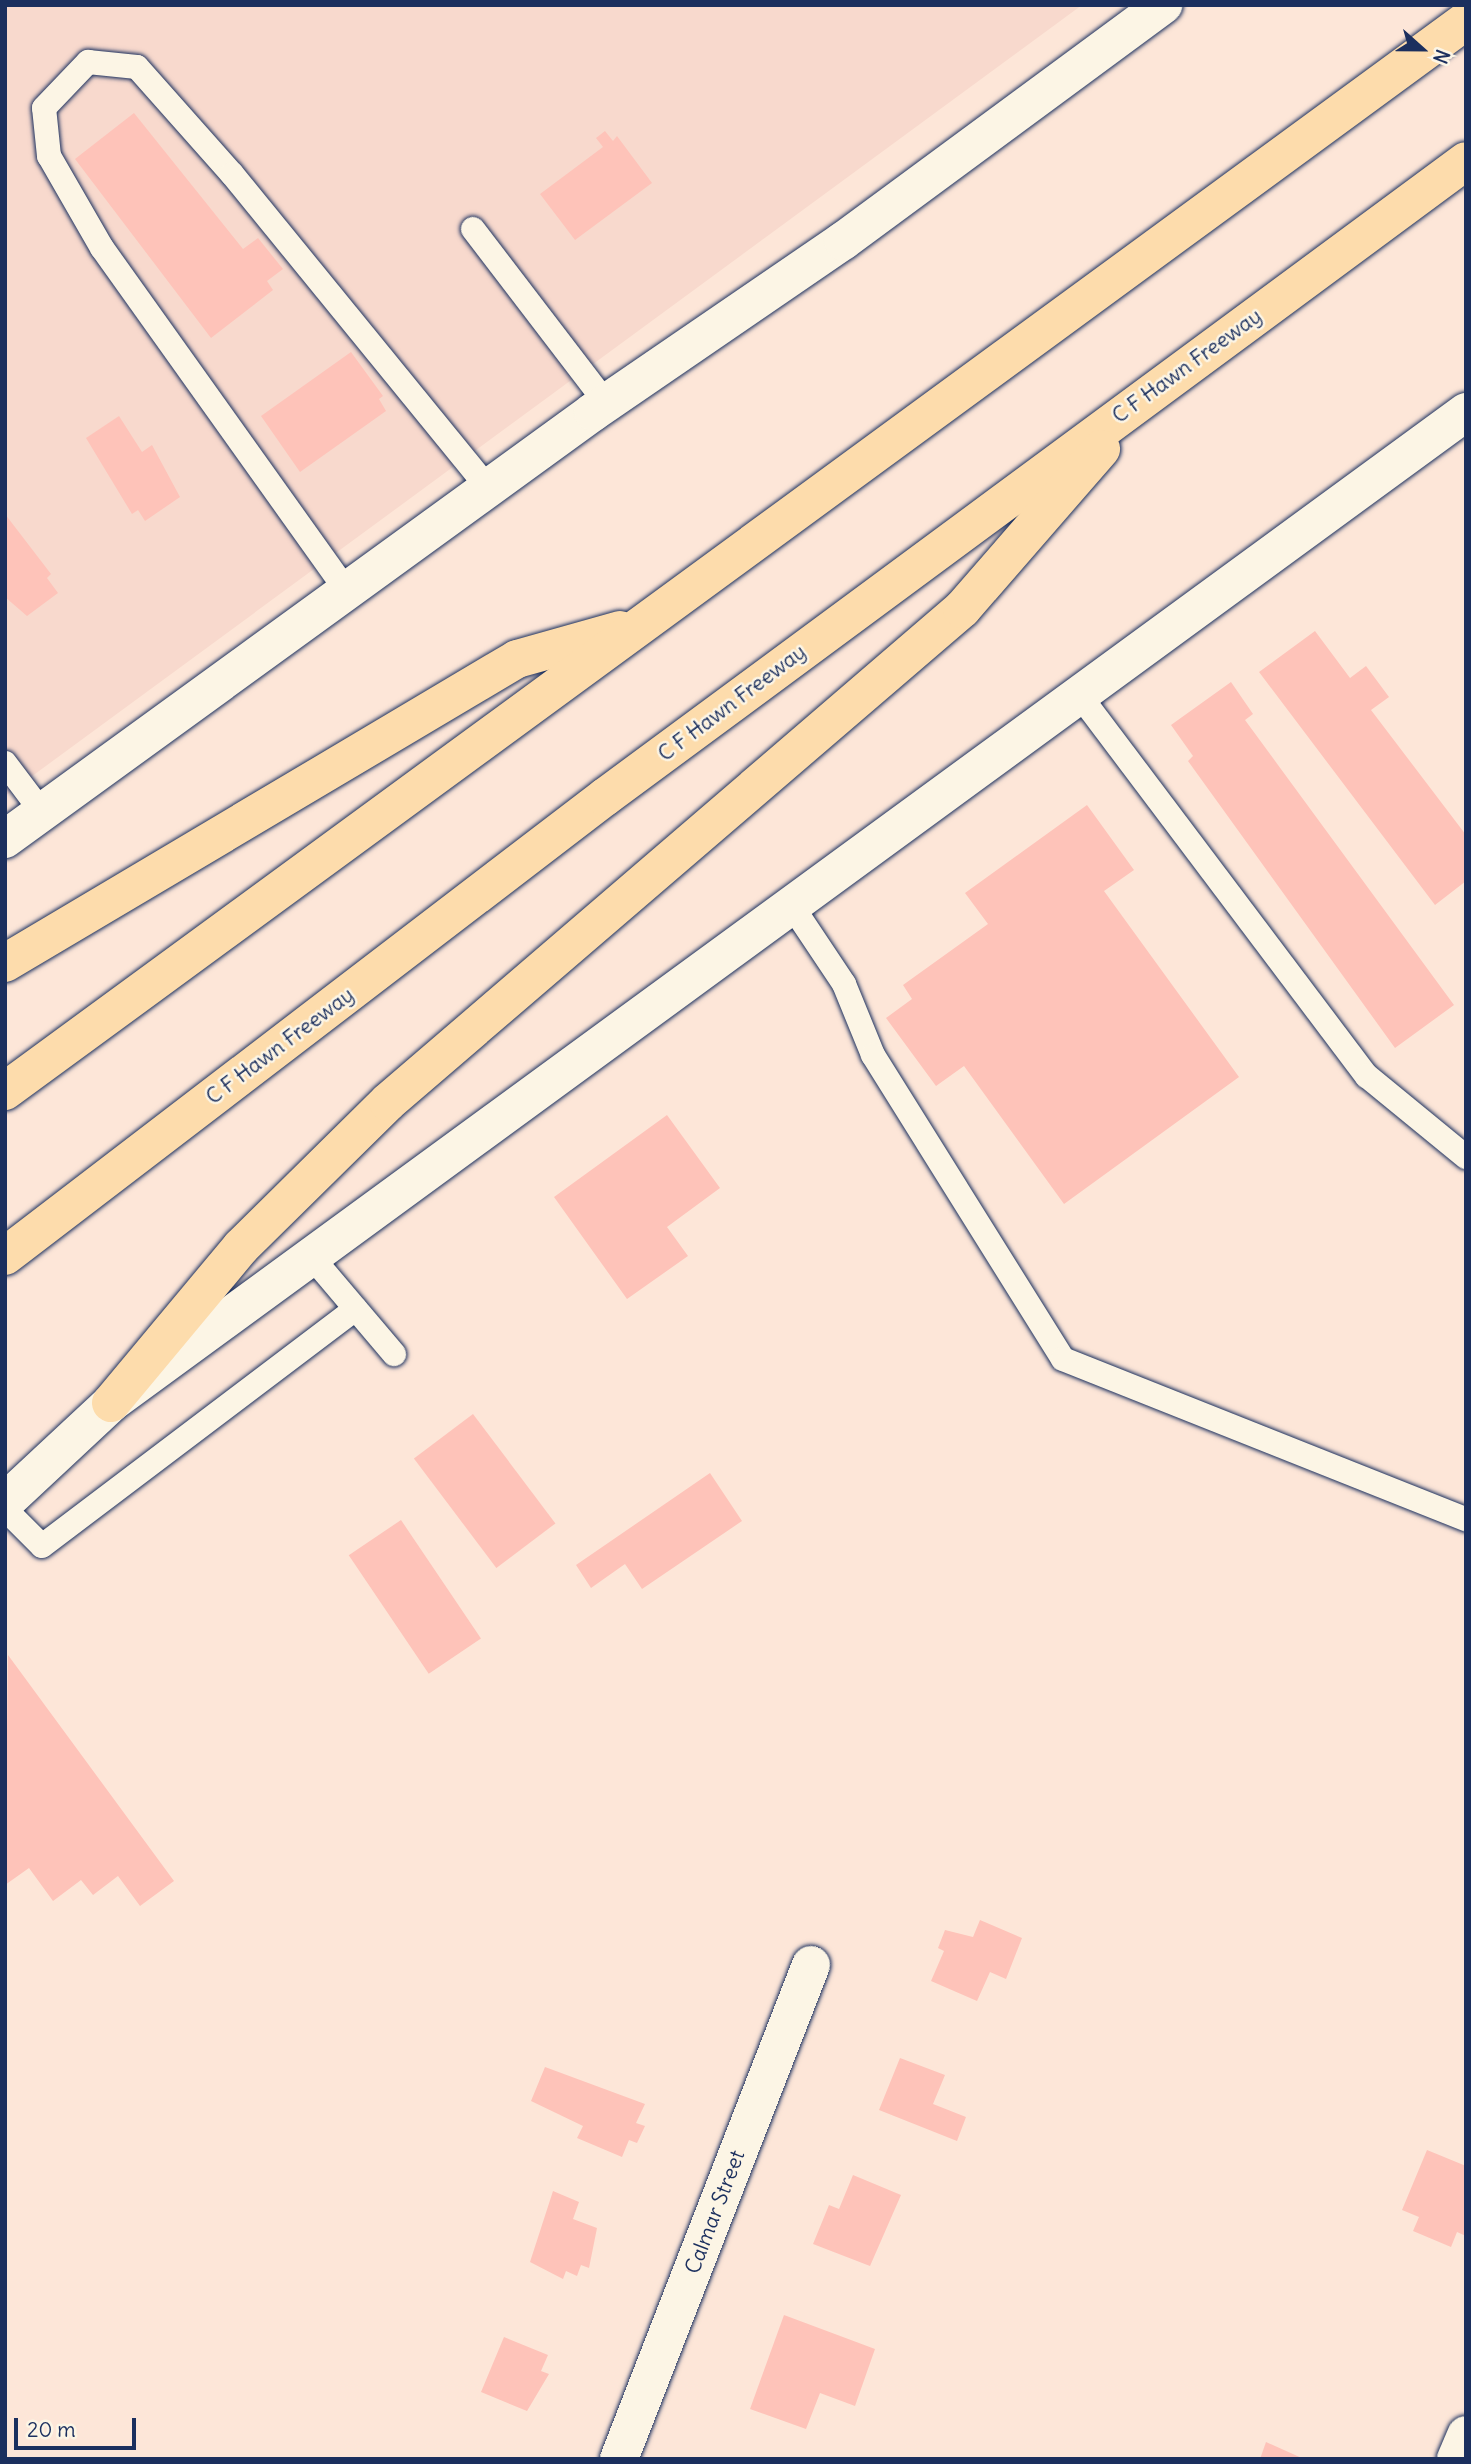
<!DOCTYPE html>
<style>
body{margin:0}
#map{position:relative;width:1471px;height:2464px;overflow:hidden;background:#fde6d8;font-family:Delius,sans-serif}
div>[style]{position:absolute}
.built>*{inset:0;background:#f8d9cd}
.building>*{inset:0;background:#fec3b9;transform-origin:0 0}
.roads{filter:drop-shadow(0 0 2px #1b2f5e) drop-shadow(0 0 2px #1b2f5e)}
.lane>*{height:24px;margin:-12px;padding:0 12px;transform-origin:12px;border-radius:12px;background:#fcf5e5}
.street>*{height:38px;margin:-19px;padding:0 19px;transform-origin:19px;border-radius:19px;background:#fcf5e5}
.secondary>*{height:38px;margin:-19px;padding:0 19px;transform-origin:19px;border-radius:19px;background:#fcf5e5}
.highway>*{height:38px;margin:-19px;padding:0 19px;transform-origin:19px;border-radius:19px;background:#fddcac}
span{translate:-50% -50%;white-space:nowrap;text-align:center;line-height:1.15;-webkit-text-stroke:5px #fcf5e5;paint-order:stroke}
.street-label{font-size:21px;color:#1b2f5e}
.frame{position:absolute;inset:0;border:7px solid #1b2f5e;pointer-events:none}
.north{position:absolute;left:1387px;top:14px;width:70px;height:70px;-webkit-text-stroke:5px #fcf5e5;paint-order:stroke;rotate:111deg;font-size:19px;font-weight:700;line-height:28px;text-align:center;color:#1b2f5e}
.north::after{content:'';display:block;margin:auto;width:24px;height:32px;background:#1b2f5e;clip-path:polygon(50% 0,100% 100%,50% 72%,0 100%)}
.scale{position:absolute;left:14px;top:2418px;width:122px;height:32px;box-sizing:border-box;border:4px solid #1b2f5e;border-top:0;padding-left:9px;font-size:21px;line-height:24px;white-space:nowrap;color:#1b2f5e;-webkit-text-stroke:5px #fcf5e5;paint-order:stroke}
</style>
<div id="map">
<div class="built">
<i style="clip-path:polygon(5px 5px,1082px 5px,5px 796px)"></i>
</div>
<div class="building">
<i style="clip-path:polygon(134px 113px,243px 249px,258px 238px,283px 269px,267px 281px,273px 290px,211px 338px,75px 159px)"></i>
<i style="clip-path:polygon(605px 131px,613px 141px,617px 136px,652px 183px,575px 240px,540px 194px,603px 147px,596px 138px)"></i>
<i style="clip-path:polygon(351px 352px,383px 396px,379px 399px,386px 411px,300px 472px,261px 416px)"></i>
<i style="clip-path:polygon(119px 416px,142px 452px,152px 445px,180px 497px,145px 521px,138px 510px,132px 514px,86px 438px)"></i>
<i style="clip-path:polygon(5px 514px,51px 574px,47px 578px,58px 593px,27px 616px,5px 597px)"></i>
<i style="clip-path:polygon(1315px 631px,1350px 678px,1366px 666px,1389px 697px,1371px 710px,1466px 835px,1466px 881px,1435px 905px,1259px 672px)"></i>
<i style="clip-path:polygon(1231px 682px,1253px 714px,1245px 720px,1454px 1005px,1395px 1048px,1188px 761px,1193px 756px,1171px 725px)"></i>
<i style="clip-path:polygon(1087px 805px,1134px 870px,1104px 891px,1239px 1077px,1064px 1204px,964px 1066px,936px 1086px,886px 1018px,912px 999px,903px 985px,988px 924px,965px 893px)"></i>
<i style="clip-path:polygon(667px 1115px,720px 1188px,667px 1227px,688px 1256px,627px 1299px,554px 1197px)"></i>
<i style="left:473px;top:1414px;width:137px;height:74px;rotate:53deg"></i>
<i style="clip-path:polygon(710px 1473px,742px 1521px,642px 1589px,625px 1564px,591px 1588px,576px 1565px)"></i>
<i style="left:401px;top:1520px;width:143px;height:63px;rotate:56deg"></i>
<i style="clip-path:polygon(8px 1655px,174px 1881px,140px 1906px,118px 1876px,93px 1895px,81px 1880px,53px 1901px,29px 1868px,5px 1885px)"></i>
<i style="clip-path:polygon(980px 1920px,1022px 1938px,1006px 1979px,990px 1972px,977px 2001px,931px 1981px,944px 1951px,938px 1948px,945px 1930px,973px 1937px)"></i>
<i style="clip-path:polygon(900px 2058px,945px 2075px,933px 2104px,966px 2117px,957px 2141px,879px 2110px)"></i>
<i style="clip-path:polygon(545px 2067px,645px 2104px,636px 2123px,645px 2126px,637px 2143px,629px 2140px,622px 2157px,577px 2138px,583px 2126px,531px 2101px)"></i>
<i style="clip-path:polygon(1427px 2150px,1466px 2166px,1466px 2236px,1457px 2232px,1451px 2247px,1413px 2231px,1419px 2217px,1402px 2210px)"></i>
<i style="clip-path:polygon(853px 2175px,901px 2195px,870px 2266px,813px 2244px,829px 2205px,839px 2209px)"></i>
<i style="clip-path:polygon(553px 2191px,579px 2202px,573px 2219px,597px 2228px,589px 2268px,581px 2265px,577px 2276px,566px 2271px,563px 2279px,530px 2262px)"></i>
<i style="clip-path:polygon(784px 2315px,875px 2349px,855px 2406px,820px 2393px,806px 2429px,750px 2409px)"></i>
<i style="clip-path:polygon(504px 2337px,548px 2355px,541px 2371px,549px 2374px,527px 2411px,481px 2392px)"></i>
<i style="clip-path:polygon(1266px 2442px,1304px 2459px,1260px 2459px)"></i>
</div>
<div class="roads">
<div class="lane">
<i style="left:473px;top:229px;width:219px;rotate:52.6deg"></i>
<i style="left:346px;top:590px;width:420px;rotate:-125.5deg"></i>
<i style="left:102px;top:248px;width:106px;rotate:-119.9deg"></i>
<i style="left:49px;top:156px;width:48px;rotate:-95.9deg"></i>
<i style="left:44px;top:108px;width:64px;rotate:-46.3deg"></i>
<i style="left:88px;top:62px;width:49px;rotate:5.8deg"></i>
<i style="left:137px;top:67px;width:143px;rotate:48.4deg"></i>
<i style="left:232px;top:174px;width:405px;rotate:50.8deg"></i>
<i style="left:1081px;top:697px;width:475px;rotate:53deg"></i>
<i style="left:1367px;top:1076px;width:128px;rotate:39.3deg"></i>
<i style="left:5px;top:763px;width:61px;rotate:52.9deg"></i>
<i style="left:792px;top:906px;width:94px;rotate:56.3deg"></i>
<i style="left:844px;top:984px;width:77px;rotate:67.8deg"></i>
<i style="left:873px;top:1055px;width:358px;rotate:58deg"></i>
<i style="left:1063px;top:1359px;width:434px;rotate:21.7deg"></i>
<i style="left:310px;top:1255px;width:130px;rotate:49.7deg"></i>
<i style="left:5px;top:1509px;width:52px;rotate:45deg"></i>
<i style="left:42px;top:1546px;width:393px;rotate:-37.1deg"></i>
</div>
<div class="street">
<i style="left:619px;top:2459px;width:530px;rotate:-68.76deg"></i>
<i style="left:1456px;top:2459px;width:26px;rotate:-67deg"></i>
</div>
<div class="secondary">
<i style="left:5px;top:839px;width:727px;rotate:-35.99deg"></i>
<i style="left:593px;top:412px;width:303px;rotate:-34.4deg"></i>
<i style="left:843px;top:241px;width:398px;rotate:-36.4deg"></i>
<i style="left:5px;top:1502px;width:145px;rotate:-43deg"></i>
<i style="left:111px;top:1403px;width:1679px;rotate:-36.18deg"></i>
</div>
<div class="highway">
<i style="left:5px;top:963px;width:595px;rotate:-30.7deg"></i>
<i style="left:517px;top:659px;width:107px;rotate:-15.7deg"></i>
<i style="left:5px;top:1091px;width:1811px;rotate:-36.22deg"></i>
<i style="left:5px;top:1256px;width:755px;rotate:-37.42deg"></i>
<i style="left:605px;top:797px;width:1070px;rotate:-36.45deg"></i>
<i style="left:111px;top:1403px;width:203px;rotate:-50.2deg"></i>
<i style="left:241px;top:1247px;width:206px;rotate:-44.6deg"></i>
<i style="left:388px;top:1102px;width:757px;rotate:-40.66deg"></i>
<i style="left:962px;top:609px;width:212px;rotate:-49deg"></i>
</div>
</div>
<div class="street-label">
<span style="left:1187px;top:366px;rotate:-36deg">C F Hawn Freeway</span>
<span style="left:732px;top:703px;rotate:-37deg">C F Hawn Freeway</span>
<span style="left:280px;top:1046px;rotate:-37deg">C F Hawn Freeway</span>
<span style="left:715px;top:2212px;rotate:-69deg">Calmar Street</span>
</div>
<div class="frame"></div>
<div class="north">N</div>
<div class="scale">20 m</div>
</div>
